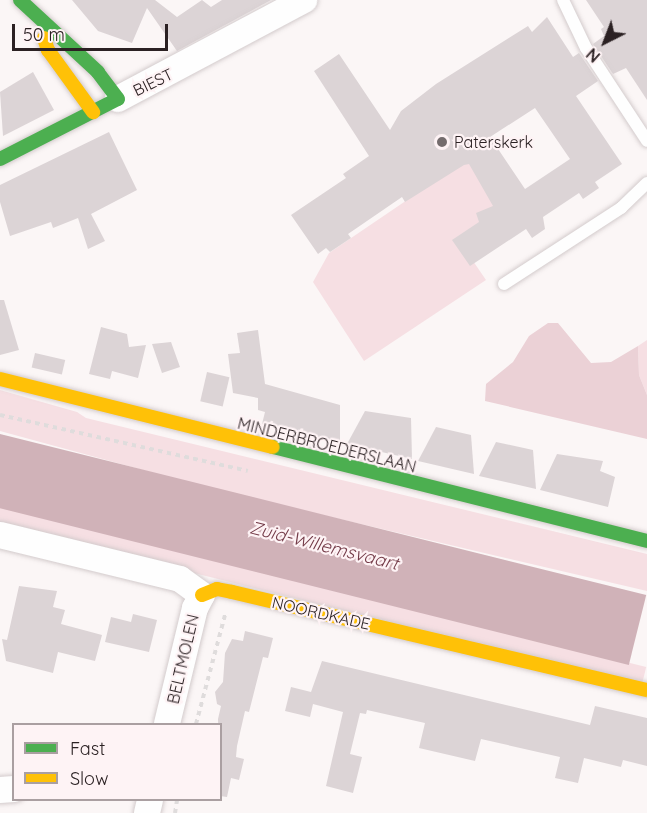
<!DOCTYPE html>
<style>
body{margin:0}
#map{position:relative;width:647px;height:813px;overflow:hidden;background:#fbf6f6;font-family:Quicksand,sans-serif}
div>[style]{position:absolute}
.green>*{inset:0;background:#f6dfe3;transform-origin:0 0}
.forest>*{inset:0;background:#ebd1d6}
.water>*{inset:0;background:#d0b2b8;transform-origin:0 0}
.building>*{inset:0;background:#dcd4d6;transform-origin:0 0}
.path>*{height:4px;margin-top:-2px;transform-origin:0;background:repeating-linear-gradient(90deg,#dfdcdc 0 4.5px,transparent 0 9px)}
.roads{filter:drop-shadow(0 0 2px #d3cbcc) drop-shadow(0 0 2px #d3cbcc)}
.lane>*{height:12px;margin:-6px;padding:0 6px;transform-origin:6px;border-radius:6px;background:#fefefe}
.street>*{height:26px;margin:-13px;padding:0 13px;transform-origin:13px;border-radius:13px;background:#fefefe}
.fast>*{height:14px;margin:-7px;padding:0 7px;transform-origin:7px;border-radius:7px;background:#4caf50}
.slow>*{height:14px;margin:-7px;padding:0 7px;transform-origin:7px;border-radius:7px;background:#ffc107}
.dots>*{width:16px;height:16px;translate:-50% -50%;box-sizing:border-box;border:3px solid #fef3f5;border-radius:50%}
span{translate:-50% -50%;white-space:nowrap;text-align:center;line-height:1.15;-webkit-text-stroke:4.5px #fef3f5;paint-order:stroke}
.street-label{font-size:16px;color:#2b2123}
.poi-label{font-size:16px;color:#2b2123}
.left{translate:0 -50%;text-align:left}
.water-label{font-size:18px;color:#743b48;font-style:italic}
.legend{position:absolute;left:12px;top:723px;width:210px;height:78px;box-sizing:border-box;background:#fef3f5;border:2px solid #aa9fa1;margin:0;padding:8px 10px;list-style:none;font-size:18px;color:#2b2123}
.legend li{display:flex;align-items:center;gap:12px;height:30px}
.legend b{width:30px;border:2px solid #aa9fa1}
.north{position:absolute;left:575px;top:12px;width:60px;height:60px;-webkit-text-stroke:4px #fef3f5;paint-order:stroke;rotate:222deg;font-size:16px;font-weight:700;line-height:24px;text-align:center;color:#2b2123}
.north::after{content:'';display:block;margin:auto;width:21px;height:27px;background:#2b2123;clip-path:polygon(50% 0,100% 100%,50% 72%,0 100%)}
.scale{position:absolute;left:12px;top:24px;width:156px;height:27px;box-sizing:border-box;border:3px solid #2b2123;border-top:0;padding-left:8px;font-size:18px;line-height:21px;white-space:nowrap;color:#2b2123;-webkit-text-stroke:4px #fef3f5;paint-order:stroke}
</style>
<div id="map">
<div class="green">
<i style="clip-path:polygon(469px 158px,501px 209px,458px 239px,486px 280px,364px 361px,313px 282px,329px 253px)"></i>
<i style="clip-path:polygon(647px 340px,647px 395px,639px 375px,638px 346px)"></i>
<i style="clip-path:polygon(0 390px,77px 412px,86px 418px,647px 554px,647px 591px,220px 491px,0 431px)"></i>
<i style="left:0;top:506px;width:666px;height:18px;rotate:14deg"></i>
</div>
<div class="forest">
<i style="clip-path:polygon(548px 323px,558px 323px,591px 363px,611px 362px,638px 346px,639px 375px,647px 395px,647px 439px,485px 401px,486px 384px,513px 362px,529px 336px)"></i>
</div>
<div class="water">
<i style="left:0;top:434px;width:666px;height:72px;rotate:14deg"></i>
</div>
<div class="building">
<i style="clip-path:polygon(72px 0,155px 0,177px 17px,202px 0,211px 7px,222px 0,271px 0,177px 51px,147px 8px,132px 43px,98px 31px)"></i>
<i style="clip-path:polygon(586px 0,647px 0,647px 100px,626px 68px,613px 74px,593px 44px,604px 36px,601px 29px,604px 27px)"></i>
<i style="clip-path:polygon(evenodd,547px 17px,573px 57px,579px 53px,598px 81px,576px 96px,622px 164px,595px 182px,599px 188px,583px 199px,579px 193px,543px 217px,545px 229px,532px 238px,526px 229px,470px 266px,452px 240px,479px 222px,476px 213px,493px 206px,469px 164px,464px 165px,405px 202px,402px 197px,348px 234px,351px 238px,330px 252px,326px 248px,318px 254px,291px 215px,346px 178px,343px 174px,369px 156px,314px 71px,339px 54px,390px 130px,401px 111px,436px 84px,528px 26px,532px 32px,547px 17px,535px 108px,570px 159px,525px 189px,490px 137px,535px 108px)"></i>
<i style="clip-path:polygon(33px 72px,54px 110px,3px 136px,0 92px)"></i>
<i style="clip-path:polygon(109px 132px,137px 190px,91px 214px,105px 241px,88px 249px,78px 218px,53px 228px,51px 222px,10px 236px,0 202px,0 185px)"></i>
<i style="clip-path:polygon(0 300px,4px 300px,19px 350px,0 355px)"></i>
<i style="clip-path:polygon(101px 327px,127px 334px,129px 347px,146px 345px,138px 378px,112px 371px,110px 379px,89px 374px)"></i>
<i style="clip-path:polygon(258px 330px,265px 384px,340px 405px,340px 443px,262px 424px,265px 412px,258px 410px,258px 398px,233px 393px,228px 354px,240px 353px,237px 333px)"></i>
<i style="clip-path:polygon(171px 342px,180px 367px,162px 373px,152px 344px)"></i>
<i style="left:35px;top:353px;width:31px;height:15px;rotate:13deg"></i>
<i style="left:207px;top:372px;width:23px;height:30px;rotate:13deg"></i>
<i style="clip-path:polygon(365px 411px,411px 418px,412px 459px,347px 444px)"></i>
<i style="clip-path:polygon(436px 427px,471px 435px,474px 474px,418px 461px)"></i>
<i style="clip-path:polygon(496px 442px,533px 450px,536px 489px,479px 476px)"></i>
<i style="clip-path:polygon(557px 454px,603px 461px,600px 471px,615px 477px,608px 507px,540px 490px)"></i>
<i style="clip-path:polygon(19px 586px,57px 591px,53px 607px,65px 610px,61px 624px,102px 635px,95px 661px,58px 652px,53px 673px,6px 661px,2px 639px,7px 640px)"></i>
<i style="clip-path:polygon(133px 614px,157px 620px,149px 652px,105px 642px,111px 617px,131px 622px)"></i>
<i style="clip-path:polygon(245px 631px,273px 638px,268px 658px,263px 657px,249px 712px,245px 711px,237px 746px,236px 757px,244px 759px,239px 780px,231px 778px,227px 797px,220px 796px,218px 719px,221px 706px,217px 704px,215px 692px,223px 682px,225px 653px,232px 639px,243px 641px)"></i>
<i style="clip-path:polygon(322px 661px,590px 725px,595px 706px,647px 718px,647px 766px,623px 760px,621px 767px,584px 758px,578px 783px,555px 778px,560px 757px,481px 739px,475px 761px,419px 748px,425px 723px,367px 710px,366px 714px,360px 713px,350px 754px,362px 757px,353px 793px,326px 786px,343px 712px,313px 704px,310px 717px,285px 711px,291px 687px,311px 692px)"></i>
</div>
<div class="path">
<i style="left:0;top:415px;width:254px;rotate:12.7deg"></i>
<i style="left:196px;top:724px;width:113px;rotate:-75.1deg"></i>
<i style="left:175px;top:813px;width:13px;rotate:-81deg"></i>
</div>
<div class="roads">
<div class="lane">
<i style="left:563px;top:0;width:53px;rotate:64.4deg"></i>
<i style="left:586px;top:48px;width:111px;rotate:56.7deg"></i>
<i style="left:504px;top:284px;width:140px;rotate:-33deg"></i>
<i style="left:621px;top:208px;width:36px;rotate:-44deg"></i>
</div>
<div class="street">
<i style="left:118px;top:99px;width:211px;rotate:-28deg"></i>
<i style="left:0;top:535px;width:185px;rotate:13.7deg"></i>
<i style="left:180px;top:579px;width:27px;rotate:36deg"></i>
<i style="left:202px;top:595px;width:15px;rotate:118deg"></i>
<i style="left:195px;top:608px;width:119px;rotate:103.6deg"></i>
<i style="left:0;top:790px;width:14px;rotate:-4deg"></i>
<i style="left:147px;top:813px;width:13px;rotate:-77deg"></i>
</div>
<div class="fast">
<i style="left:0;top:159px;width:132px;rotate:-27deg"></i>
<i style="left:118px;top:99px;width:34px;rotate:-127deg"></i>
<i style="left:98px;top:72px;width:106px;rotate:-137.3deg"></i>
<i style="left:273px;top:447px;width:386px;rotate:14.1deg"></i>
</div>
<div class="slow">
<i style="left:44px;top:38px;width:13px;rotate:72deg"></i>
<i style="left:48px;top:50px;width:77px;rotate:54deg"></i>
<i style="left:0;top:379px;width:281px;rotate:14deg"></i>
<i style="left:202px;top:595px;width:16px;rotate:-22deg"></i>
<i style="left:217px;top:589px;width:15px;rotate:11deg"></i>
<i style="left:232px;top:592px;width:426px;rotate:13.3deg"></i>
</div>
</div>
<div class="dots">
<i style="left:442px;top:142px;background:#746c6d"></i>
</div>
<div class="street-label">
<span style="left:153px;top:82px;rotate:-26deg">BIEST</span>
<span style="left:327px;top:445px;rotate:14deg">MINDERBROEDERSLAAN</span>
<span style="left:321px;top:613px;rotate:13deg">NOORDKADE</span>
<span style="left:183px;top:659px;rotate:-77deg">BELTMOLEN</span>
</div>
<div class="poi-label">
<span class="left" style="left:454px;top:142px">Paterskerk</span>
</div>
<div class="water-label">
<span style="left:324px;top:546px;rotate:14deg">Zuid-Willemsvaart</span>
</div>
<ul class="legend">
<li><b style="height:8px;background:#4caf50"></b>Fast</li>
<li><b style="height:8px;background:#ffc107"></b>Slow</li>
</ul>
<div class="north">N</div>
<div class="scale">50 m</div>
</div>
